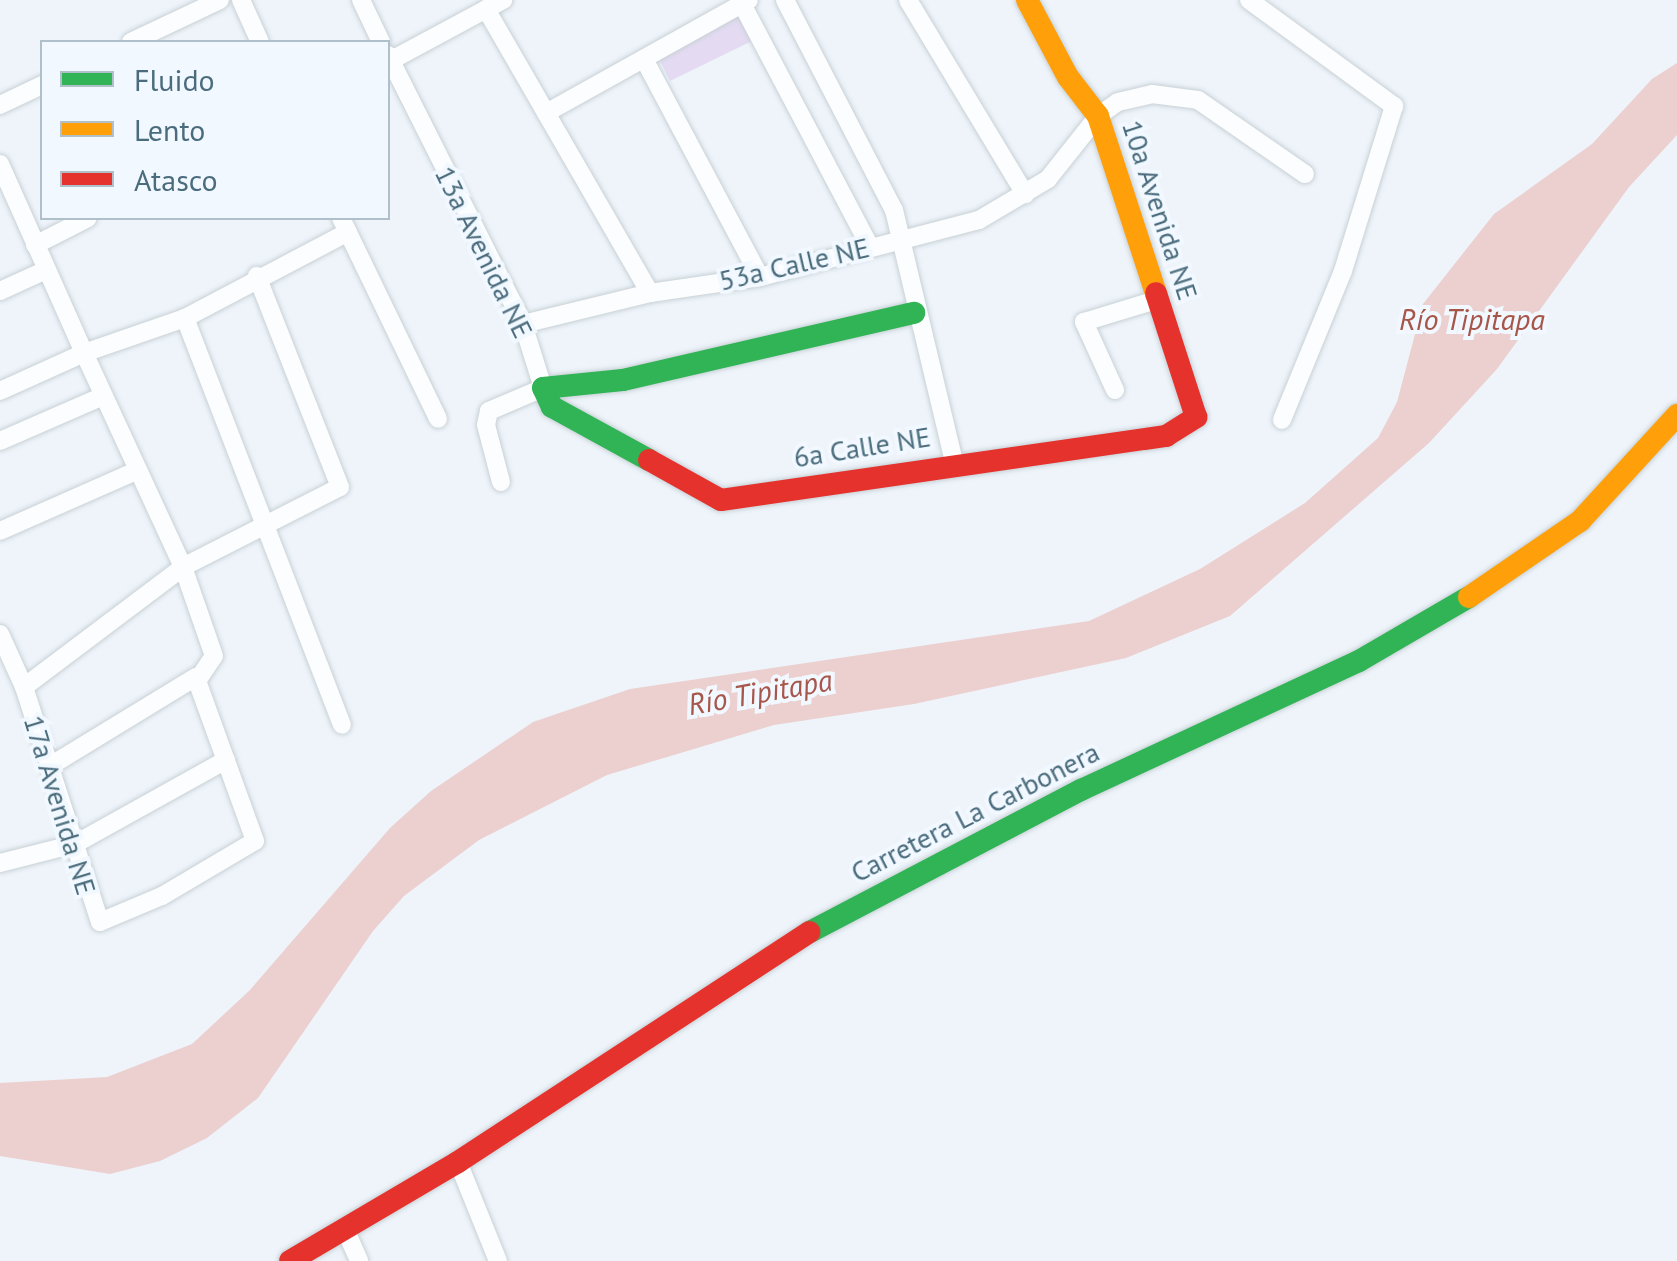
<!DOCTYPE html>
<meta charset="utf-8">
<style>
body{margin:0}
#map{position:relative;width:1677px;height:1261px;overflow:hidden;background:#eef4fa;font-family:"PT Sans",sans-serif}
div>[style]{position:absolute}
.green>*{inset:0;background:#e4dbf3}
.water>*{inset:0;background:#ebd0cf}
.roads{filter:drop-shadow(0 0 2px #c8d1d6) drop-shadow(0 0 2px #c8d1d6)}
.street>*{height:18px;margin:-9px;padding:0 9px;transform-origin:9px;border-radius:9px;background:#fcfdfe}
.fast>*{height:22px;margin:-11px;padding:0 11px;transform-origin:11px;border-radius:11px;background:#30b455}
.slow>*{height:22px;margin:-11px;padding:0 11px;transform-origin:11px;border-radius:11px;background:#ff9f0a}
.jam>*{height:22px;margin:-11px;padding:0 11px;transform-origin:11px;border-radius:11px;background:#e5322d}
span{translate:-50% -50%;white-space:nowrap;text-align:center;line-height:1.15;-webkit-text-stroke:8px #f2f8ff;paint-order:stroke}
.street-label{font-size:28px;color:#4a6c7c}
.water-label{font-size:30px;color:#a7564a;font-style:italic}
.legend{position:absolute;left:40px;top:40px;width:350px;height:180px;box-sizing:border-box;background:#f2f8ff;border:2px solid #afc0cb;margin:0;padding:12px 18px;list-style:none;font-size:30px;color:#4a6c7c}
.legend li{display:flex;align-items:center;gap:20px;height:50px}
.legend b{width:50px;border:2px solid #afc0cb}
</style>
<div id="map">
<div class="green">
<i style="clip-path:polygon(739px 12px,752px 41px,670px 81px,658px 57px)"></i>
</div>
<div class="water">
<i style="clip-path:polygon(1677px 63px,1677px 135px,1629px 187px,1497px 369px,1429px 443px,1230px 616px,1126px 658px,914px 704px,774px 725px,607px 775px,479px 840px,404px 896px,373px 931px,258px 1098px,207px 1138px,160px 1161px,110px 1174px,0 1156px,0 1083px,107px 1077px,192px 1044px,250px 990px,390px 828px,431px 791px,533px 722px,630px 689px,1089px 621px,1200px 569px,1305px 503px,1378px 438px,1397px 402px,1423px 304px,1494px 214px,1592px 144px,1652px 79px)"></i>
</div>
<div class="roads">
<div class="street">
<i style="left:241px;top:0;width:46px;rotate:65.7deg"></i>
<i style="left:361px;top:0;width:47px;rotate:64.5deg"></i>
<i style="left:785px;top:0;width:237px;rotate:62.6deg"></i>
<i style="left:894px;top:210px;width:259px;rotate:76.6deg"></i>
<i style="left:908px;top:0;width:227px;rotate:58.9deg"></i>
<i style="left:1249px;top:0;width:180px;rotate:36.2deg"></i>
<i style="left:1394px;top:106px;width:173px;rotate:107.2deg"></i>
<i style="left:1343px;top:271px;width:161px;rotate:112.3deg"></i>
<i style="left:742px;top:4px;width:272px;rotate:62.2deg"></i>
<i style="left:486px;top:9px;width:328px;rotate:60deg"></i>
<i style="left:131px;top:42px;width:98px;rotate:-25.3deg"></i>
<i style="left:388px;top:55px;width:301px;rotate:63.3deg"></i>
<i style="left:523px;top:324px;width:67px;rotate:72.6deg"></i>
<i style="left:543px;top:388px;width:59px;rotate:156.9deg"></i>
<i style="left:489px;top:411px;width:14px;rotate:102deg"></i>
<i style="left:486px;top:425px;width:59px;rotate:75.3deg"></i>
<i style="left:644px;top:59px;width:247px;rotate:62deg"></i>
<i style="left:388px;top:62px;width:131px;rotate:-28.3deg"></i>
<i style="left:0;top:105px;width:47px;rotate:-25.5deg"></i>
<i style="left:546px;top:113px;width:232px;rotate:-29.1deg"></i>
<i style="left:0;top:164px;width:207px;rotate:66deg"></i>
<i style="left:84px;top:353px;width:92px;rotate:155.7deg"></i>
<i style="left:341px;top:218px;width:223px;rotate:64.2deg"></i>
<i style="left:35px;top:245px;width:59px;rotate:-27deg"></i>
<i style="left:0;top:291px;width:51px;rotate:-24.5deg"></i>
<i style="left:185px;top:318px;width:436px;rotate:68.9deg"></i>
<i style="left:523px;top:324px;width:131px;rotate:-13.7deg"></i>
<i style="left:650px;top:293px;width:111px;rotate:-8.3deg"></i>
<i style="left:760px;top:277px;width:226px;rotate:-14.6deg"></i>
<i style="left:979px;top:220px;width:80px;rotate:-30.7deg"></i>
<i style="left:1048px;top:179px;width:80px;rotate:-51.6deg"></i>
<i style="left:1098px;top:116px;width:24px;rotate:-35deg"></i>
<i style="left:1118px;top:102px;width:35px;rotate:-13deg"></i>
<i style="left:1152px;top:94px;width:46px;rotate:7.4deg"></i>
<i style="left:1198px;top:100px;width:130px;rotate:34.7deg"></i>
<i style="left:1115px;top:390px;width:75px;rotate:-114.5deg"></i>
<i style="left:1084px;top:322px;width:75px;rotate:-17deg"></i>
<i style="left:0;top:441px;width:112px;rotate:-23.6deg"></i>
<i style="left:0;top:531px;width:149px;rotate:-23.8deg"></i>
<i style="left:0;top:634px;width:58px;rotate:65.6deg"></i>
<i style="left:24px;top:687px;width:247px;rotate:72.1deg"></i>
<i style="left:100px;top:922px;width:67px;rotate:-22.8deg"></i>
<i style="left:162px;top:896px;width:108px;rotate:-30.6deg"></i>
<i style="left:255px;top:841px;width:170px;rotate:-109.9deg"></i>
<i style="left:197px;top:681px;width:30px;rotate:-56deg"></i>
<i style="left:214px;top:656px;width:94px;rotate:-109.2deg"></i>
<i style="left:183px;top:567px;width:236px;rotate:-114.8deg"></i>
<i style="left:84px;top:353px;width:107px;rotate:-19.1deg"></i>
<i style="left:185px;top:318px;width:184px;rotate:-27.8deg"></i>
<i style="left:24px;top:687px;width:199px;rotate:-37deg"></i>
<i style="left:183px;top:567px;width:176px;rotate:-27deg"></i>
<i style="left:340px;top:487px;width:227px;rotate:-111.5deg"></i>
<i style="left:50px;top:766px;width:171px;rotate:-31.4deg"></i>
<i style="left:0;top:863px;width:77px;rotate:-14.2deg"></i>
<i style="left:75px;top:844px;width:173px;rotate:-29.1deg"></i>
<i style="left:458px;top:1162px;width:107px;rotate:68deg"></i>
<i style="left:345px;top:1229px;width:35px;rotate:66deg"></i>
</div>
<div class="fast">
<i style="left:649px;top:460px;width:111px;rotate:-151.3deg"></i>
<i style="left:552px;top:407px;width:21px;rotate:-115deg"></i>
<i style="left:543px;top:388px;width:80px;rotate:-5.7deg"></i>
<i style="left:623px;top:380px;width:299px;rotate:-13deg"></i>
<i style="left:810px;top:932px;width:306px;rotate:-27.7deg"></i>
<i style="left:1081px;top:790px;width:306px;rotate:-24.9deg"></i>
<i style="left:1359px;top:661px;width:127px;rotate:-30.2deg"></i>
</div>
<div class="slow">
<i style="left:1027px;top:0;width:87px;rotate:62deg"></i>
<i style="left:1068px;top:77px;width:49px;rotate:52.4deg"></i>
<i style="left:1098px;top:116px;width:186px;rotate:71.9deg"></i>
<i style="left:1469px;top:597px;width:135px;rotate:-34.4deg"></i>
<i style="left:1580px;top:521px;width:144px;rotate:-47.5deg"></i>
</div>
<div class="jam">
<i style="left:649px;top:460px;width:82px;rotate:29.1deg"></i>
<i style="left:721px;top:500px;width:450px;rotate:-8.2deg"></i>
<i style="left:1166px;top:436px;width:36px;rotate:-32deg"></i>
<i style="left:1196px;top:417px;width:130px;rotate:-107.9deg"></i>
<i style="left:290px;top:1261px;width:195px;rotate:-30.5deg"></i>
<i style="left:458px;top:1162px;width:420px;rotate:-33.2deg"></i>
</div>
</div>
<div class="street-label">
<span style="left:1160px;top:210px;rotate:72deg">10a Avenida NE</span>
<span style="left:484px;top:252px;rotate:64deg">13a Avenida NE</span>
<span style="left:794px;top:264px;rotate:-13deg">53a Calle NE</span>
<span style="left:862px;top:447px;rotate:-9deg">6a Calle NE</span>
<span style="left:60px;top:805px;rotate:73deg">17a Avenida NE</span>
<span style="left:975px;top:812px;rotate:-27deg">Carretera La Carbonera</span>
</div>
<div class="water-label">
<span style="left:1472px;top:319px">Río Tipitapa</span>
<span style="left:760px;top:692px;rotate:-10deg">Río Tipitapa</span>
</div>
<ul class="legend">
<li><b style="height:12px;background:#30b455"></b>Fluido</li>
<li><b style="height:12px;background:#ff9f0a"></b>Lento</li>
<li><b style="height:12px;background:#e5322d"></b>Atasco</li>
</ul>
</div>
